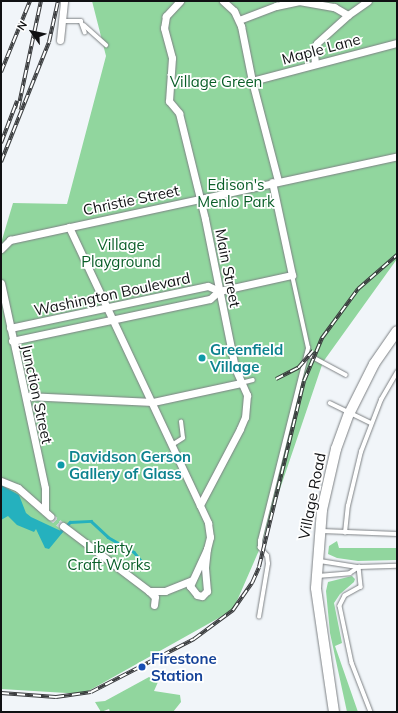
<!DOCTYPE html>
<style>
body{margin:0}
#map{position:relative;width:398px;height:713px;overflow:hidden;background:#f1f5f9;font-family:Mulish,sans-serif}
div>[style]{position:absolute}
.green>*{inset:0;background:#91d69e}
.water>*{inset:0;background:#25b1be}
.stream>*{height:2.5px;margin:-1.25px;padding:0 1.25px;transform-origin:1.25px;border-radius:1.25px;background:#25b1be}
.street-tunnel>*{height:7px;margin-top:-3.5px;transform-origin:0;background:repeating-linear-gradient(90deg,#cfd3d6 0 7px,transparent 0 10.5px)}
.roads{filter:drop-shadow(0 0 1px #7d8184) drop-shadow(0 0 1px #7d8184)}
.lane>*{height:3.5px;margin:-1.75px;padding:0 1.75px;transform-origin:1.75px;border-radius:1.75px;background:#fff}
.street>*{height:7px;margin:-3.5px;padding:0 3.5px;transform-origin:3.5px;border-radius:3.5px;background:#fff}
.secondary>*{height:10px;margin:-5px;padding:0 5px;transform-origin:5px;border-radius:5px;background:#fff}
.rail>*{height:4px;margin-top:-2px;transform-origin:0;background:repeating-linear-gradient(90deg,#fff 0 8px,#3a3c3e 0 16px);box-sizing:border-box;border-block:1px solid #3a3c3e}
.dots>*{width:11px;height:11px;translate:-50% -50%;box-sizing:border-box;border:2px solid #fff;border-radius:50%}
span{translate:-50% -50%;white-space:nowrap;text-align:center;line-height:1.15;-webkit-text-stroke:3.5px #fff;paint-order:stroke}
.street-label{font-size:15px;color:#101113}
.park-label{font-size:15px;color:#095e28}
.culture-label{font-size:15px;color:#0d838f;font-weight:700}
.left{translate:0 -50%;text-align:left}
.transit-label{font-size:15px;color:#164399;font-weight:700}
.frame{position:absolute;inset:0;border:2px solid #101113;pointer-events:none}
.north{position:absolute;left:12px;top:12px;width:40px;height:40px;-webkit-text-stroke:3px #fff;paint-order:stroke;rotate:303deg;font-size:11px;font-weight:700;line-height:16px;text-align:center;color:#101113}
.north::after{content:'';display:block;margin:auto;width:14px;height:18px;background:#101113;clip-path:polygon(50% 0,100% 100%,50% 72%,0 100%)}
</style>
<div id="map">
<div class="green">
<i style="clip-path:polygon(92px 1px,397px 1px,397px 259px,323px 362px,260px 548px,233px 610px,83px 694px,1px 689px,1px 243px,13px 203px,67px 204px,106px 56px)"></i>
<i style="clip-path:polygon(337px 541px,339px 548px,397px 548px,397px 560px,358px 561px,337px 558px,328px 554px,329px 546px)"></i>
<i style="clip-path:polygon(352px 576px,355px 579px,354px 582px,340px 594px,334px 603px,342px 643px,335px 646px,358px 712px,347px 712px,330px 633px,326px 591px,328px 582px)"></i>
<i style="clip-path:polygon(149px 677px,158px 682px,154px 691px,180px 695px,181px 702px,173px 712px,110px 712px,109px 709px,101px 712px,95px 702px,105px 701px)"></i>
</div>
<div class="water">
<i style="clip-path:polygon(1px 485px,19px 495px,26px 513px,31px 517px,63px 532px,49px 549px,45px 548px,36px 529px,34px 532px,17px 525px,8px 516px,1px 520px)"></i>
</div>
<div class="stream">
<i style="left:60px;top:532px;width:14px;rotate:-45deg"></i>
<i style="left:70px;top:522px;width:21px;rotate:-3deg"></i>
<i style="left:91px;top:521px;width:23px;rotate:43deg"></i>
<i style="left:108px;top:537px;width:30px;rotate:30deg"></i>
<i style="left:134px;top:552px;width:14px;rotate:51deg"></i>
</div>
<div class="street-tunnel">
<i style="left:50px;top:516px;width:16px;rotate:38deg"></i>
</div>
<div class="roads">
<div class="lane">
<i style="left:62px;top:21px;width:19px"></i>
<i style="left:81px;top:21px;width:12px;rotate:70deg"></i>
<i style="left:84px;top:25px;width:30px;rotate:42deg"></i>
<i style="left:307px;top:354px;width:44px;rotate:28.3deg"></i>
<i style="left:241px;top:383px;width:12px;rotate:-14deg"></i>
<i style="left:330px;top:403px;width:46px;rotate:26deg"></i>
<i style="left:172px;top:445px;width:13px;rotate:-32deg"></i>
<i style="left:183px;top:438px;width:16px;rotate:-97deg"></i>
<i style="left:322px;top:531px;width:75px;rotate:2.3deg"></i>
<i style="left:345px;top:533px;width:27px;rotate:-84deg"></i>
<i style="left:348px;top:506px;width:56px;rotate:-76.5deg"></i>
<i style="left:361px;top:452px;width:56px;rotate:-69deg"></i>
<i style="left:381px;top:400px;width:32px;rotate:-60deg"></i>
<i style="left:320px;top:561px;width:39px;rotate:9deg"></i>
<i style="left:359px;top:567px;width:38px;rotate:-2deg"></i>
<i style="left:359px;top:567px;width:20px;rotate:84deg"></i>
<i style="left:361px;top:587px;width:18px;rotate:151deg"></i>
<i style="left:345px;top:596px;width:11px;rotate:117deg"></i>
<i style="left:340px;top:606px;width:58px;rotate:78.1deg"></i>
<i style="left:352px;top:663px;width:53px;rotate:68.8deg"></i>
<i style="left:318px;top:576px;width:32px;rotate:-5deg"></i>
<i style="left:350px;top:573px;width:11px;rotate:-34deg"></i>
<i style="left:259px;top:617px;width:54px;rotate:-80.4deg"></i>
<i style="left:268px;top:564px;width:8px;rotate:-97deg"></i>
<i style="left:267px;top:556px;width:11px;rotate:-131deg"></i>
<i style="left:260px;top:548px;width:7px;rotate:-90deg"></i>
<i style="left:260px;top:541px;width:199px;rotate:-76deg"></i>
<i style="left:308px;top:348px;width:75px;rotate:-102.4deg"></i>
</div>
<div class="street">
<i style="left:180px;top:1px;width:21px;rotate:133deg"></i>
<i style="left:166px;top:16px;width:12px;rotate:99deg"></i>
<i style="left:164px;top:28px;width:31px;rotate:75deg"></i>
<i style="left:172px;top:58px;width:43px;rotate:94deg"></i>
<i style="left:169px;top:101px;width:16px;rotate:50deg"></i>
<i style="left:179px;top:113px;width:109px;rotate:76.2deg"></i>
<i style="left:205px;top:219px;width:152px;rotate:78.6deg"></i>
<i style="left:235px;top:368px;width:30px;rotate:66deg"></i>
<i style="left:247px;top:395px;width:22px;rotate:95deg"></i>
<i style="left:245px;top:417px;width:13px;rotate:113deg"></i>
<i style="left:240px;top:429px;width:86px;rotate:117.8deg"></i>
<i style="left:223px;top:1px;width:15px;rotate:42deg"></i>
<i style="left:234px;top:11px;width:17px;rotate:65deg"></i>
<i style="left:241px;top:26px;width:56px;rotate:78.7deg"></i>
<i style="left:252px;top:81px;width:103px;rotate:75.4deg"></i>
<i style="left:239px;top:20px;width:40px;rotate:-21deg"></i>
<i style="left:276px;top:6px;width:24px;rotate:-12deg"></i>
<i style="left:299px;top:1px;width:36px;rotate:10deg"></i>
<i style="left:334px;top:7px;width:16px;rotate:30deg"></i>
<i style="left:60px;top:40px;width:39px;rotate:-84deg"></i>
<i style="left:315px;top:64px;width:12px;rotate:-95deg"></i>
<i style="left:314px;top:52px;width:9px;rotate:-72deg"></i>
<i style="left:317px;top:43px;width:42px;rotate:-42.1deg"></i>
<i style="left:348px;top:15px;width:24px;rotate:-35deg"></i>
<i style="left:252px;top:81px;width:150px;rotate:-14.7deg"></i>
<i style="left:69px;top:227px;width:327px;rotate:64.8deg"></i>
<i style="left:208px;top:523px;width:14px;rotate:82deg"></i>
<i style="left:210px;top:537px;width:12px;rotate:104deg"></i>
<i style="left:207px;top:549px;width:41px;rotate:114.7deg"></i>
<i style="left:190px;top:586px;width:11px;rotate:52deg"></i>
<i style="left:197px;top:595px;width:5px;rotate:11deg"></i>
<i style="left:202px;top:596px;width:7px;rotate:-45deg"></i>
<i style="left:207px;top:591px;width:24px;rotate:-95deg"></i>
<i style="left:205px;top:567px;width:18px;rotate:-84deg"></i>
<i style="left:1px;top:249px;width:13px;rotate:-45deg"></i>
<i style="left:10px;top:240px;width:396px;rotate:-12.2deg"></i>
<i style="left:1px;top:283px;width:210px;rotate:77.9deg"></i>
<i style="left:45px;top:488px;width:23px;rotate:90deg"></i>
<i style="left:10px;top:328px;width:202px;rotate:-12deg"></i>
<i style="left:208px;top:286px;width:12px;rotate:24deg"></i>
<i style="left:12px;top:341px;width:202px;rotate:-12deg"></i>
<i style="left:210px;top:299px;width:12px;rotate:-42deg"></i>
<i style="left:219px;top:291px;width:75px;rotate:-12.4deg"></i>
<i style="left:292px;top:275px;width:95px;rotate:-102.1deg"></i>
<i style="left:26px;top:396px;width:127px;rotate:2.7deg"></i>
<i style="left:153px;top:402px;width:90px;rotate:-12.2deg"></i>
<i style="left:1px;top:481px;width:18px;rotate:22deg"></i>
<i style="left:18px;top:488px;width:43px;rotate:41.2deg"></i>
<i style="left:63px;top:526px;width:108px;rotate:37.1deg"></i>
<i style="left:149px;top:591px;width:16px"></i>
<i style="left:165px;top:591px;width:29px;rotate:-22deg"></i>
<i style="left:149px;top:591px;width:8px;rotate:45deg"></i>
<i style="left:155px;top:597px;width:8px;rotate:97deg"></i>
</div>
<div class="secondary">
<i style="left:334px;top:712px;width:125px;rotate:-98.3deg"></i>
<i style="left:316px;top:588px;width:78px;rotate:-85.6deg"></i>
<i style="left:322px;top:510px;width:63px;rotate:-77.1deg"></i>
<i style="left:336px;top:449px;width:37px;rotate:-70deg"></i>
<i style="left:349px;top:414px;width:56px;rotate:-63.4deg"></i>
<i style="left:374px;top:364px;width:40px;rotate:-55.1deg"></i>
</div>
</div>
<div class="rail">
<i style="left:1px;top:72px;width:77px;rotate:-67.8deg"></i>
<i style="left:18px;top:109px;width:110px;rotate:-78deg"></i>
<i style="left:1px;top:143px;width:45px;rotate:-69.1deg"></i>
<i style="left:1px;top:162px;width:129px;rotate:-68.2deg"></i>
<i style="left:49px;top:42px;width:42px;rotate:-77.6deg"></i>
<i style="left:276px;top:379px;width:25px;rotate:-27deg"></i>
<i style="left:298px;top:368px;width:23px;rotate:-49deg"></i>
<i style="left:1px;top:693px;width:55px;rotate:4.2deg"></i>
<i style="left:56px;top:697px;width:35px;rotate:-8deg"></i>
<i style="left:91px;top:692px;width:116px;rotate:-27.2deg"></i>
<i style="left:194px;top:639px;width:49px;rotate:-36.6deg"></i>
<i style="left:233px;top:610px;width:33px;rotate:-55deg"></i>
<i style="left:252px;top:583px;width:17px;rotate:-66deg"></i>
<i style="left:259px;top:567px;width:191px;rotate:-76.4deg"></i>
<i style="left:304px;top:381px;width:47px;rotate:-67.3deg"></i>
<i style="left:322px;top:338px;width:61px;rotate:-53.7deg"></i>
<i style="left:358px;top:289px;width:52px;rotate:-41.1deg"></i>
</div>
<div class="dots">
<i style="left:202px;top:358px;background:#0f9aa8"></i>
<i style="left:61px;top:465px;background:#0f9aa8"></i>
<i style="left:142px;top:667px;background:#1a4fb4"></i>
</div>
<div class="street-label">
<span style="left:321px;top:49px;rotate:-15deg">Maple Lane</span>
<span style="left:131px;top:200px;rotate:-12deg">Christie Street</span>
<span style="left:228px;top:268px;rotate:79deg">Main Street</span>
<span style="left:112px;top:294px;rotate:-12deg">Washington Boulevard</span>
<span style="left:37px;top:394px;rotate:78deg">Junction Street</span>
<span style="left:312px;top:496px;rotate:-79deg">Village Road</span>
</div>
<div class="park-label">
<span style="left:216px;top:82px">Village Green</span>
<span style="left:236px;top:193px">Edison's<br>Menlo Park</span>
<span style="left:121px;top:253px">Village<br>Playground</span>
<span style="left:109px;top:556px">Liberty<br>Craft Works</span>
</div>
<div class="culture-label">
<span class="left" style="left:210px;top:358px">Greenfield<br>Village</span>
<span class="left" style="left:69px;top:465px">Davidson Gerson<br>Gallery of Glass</span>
</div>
<div class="transit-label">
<span class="left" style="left:151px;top:667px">Firestone<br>Station</span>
</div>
<div class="frame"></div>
<div class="north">N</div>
</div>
